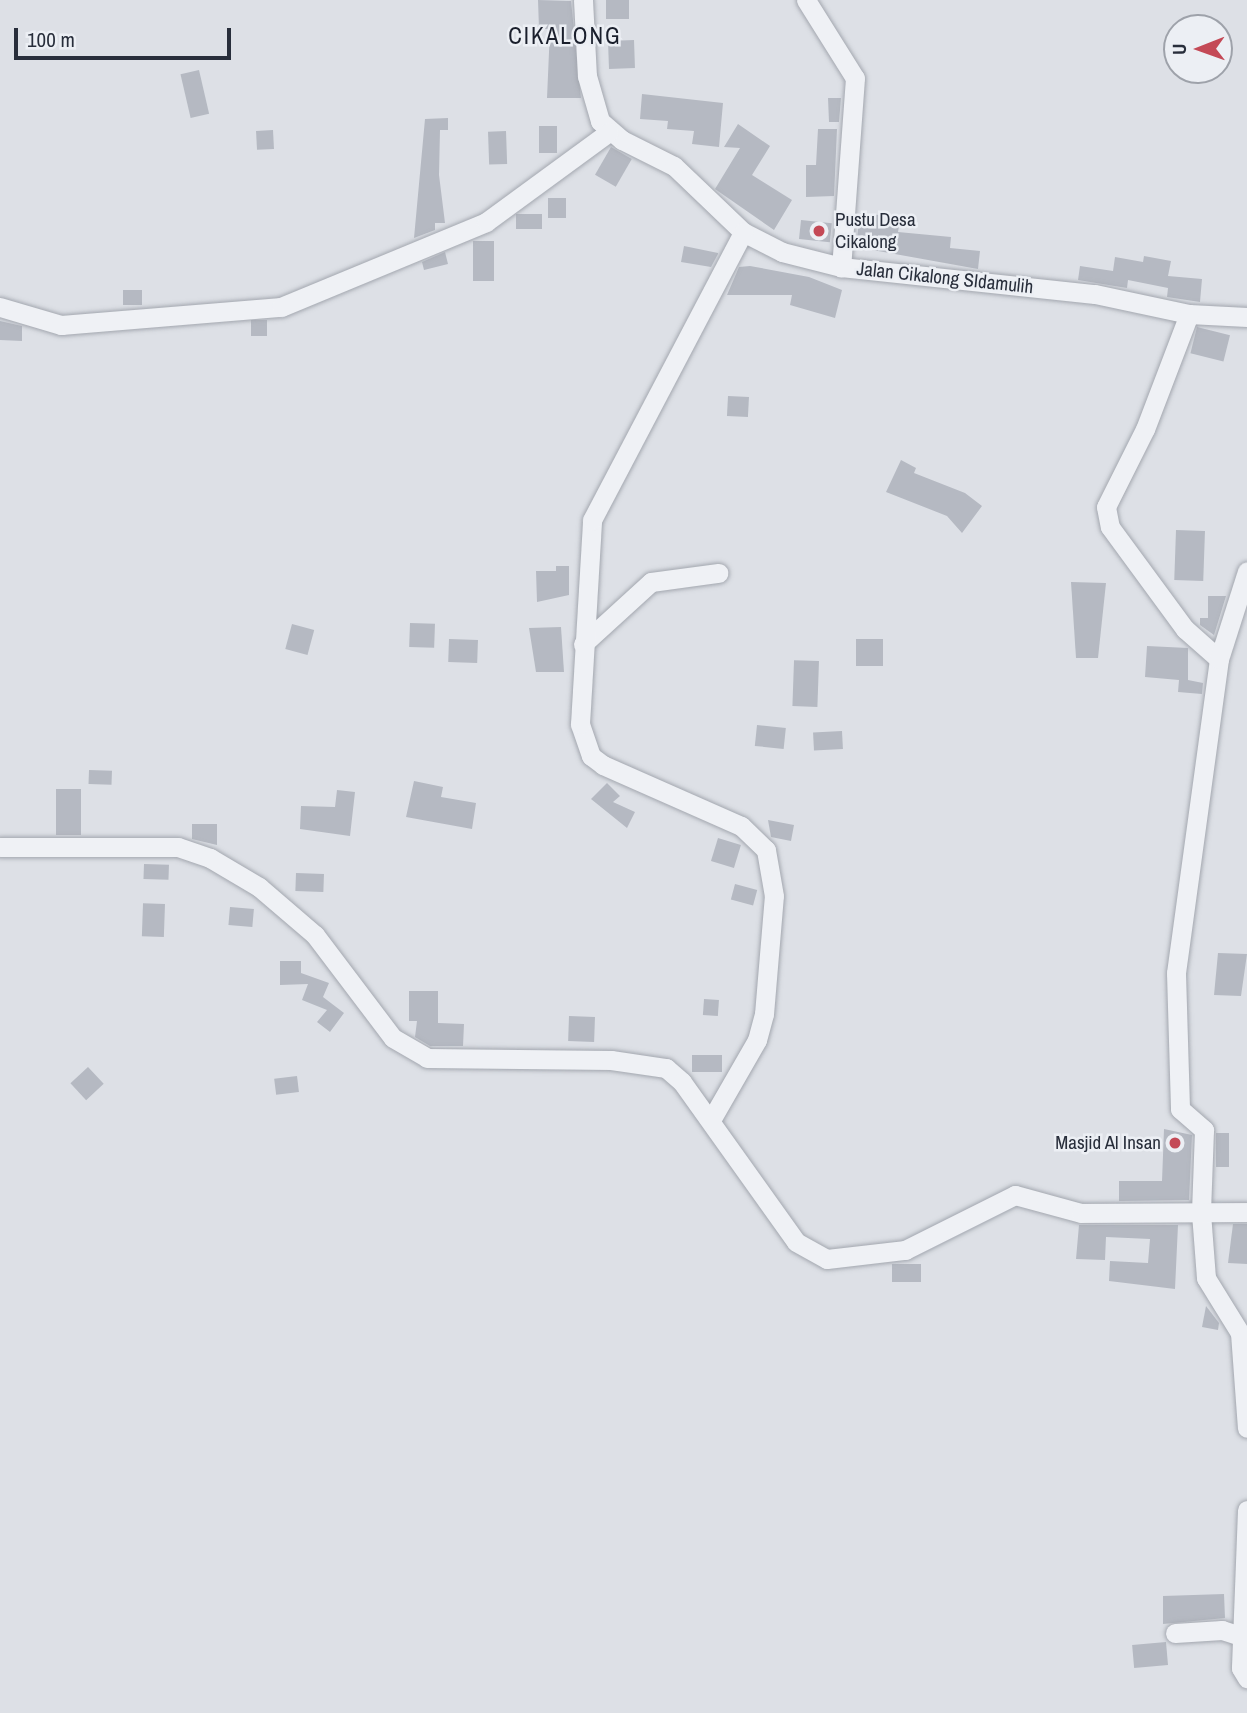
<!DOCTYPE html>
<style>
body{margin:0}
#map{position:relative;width:1247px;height:1713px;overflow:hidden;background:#dde0e6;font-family:"Archivo Narrow",sans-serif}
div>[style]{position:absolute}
.building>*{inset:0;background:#b5b9c2;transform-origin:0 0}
.roads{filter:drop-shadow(0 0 2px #a3a7af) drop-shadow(0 0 2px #a3a7af)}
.minor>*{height:19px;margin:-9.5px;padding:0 9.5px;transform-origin:9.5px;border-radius:9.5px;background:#eff1f5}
.dots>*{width:19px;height:19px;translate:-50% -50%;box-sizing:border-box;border:4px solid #eceff4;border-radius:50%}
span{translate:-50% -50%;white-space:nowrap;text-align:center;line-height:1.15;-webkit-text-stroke:5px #eceff4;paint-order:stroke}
.poi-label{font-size:19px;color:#282e3b}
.left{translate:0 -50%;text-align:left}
.right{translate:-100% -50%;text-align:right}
.street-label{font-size:19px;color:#282e3b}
.quarter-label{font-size:23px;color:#1a1f2c;letter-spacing:2px}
.north{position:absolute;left:1163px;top:14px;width:70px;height:70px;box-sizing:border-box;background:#eceff4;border:2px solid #9ea2aa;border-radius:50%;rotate:269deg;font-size:19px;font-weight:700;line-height:28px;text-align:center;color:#282e3b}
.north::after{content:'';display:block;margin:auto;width:24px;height:32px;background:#c44956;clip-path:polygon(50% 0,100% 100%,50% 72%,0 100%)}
.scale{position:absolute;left:14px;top:28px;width:217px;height:32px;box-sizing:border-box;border:4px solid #282e3b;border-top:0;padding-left:9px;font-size:21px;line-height:24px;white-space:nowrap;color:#282e3b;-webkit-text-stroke:5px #eceff4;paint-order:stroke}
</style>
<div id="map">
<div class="building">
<i style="clip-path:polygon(538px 0,571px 1px,581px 98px,547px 98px,550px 29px,539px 29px)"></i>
<i style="left:606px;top:0;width:23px;height:19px"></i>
<i style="left:634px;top:40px;width:28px;height:26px;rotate:88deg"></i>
<i style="left:199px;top:70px;width:45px;height:19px;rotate:77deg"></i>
<i style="clip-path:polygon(642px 94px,723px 103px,719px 147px,692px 144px,694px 131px,667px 129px,668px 121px,640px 119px)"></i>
<i style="clip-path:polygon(828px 98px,841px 98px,839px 122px,829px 122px)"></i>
<i style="clip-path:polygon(448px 118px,448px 130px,440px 130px,439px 175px,445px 223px,435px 223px,435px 230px,414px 238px,425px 119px)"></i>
<i style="clip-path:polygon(738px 124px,770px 146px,752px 175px,792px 200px,774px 230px,715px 189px,740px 148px,724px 147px)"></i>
<i style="left:539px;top:126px;width:18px;height:27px"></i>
<i style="clip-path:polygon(818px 129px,837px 129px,834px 196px,806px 197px,806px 165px,816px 165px)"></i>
<i style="left:273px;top:130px;width:19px;height:17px;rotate:87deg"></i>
<i style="left:506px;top:131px;width:33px;height:18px;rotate:88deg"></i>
<i style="left:611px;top:147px;width:24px;height:32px;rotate:30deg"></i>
<i style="left:566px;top:198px;width:20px;height:18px;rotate:90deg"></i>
<i style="clip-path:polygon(860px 213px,879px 215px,878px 224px,899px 226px,898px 232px,951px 237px,950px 248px,980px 251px,978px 269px,856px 247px)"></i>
<i style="left:542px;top:214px;width:15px;height:26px;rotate:90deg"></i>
<i style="left:801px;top:220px;width:31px;height:19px;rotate:6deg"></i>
<i style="left:473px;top:241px;width:21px;height:40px"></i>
<i style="clip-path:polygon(684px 246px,718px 253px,718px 254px,711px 267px,681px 262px)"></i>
<i style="clip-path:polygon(445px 252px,448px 264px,424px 270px,422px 262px)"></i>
<i style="clip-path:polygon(1144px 256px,1171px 261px,1168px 276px,1202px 279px,1200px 302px,1167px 297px,1168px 288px,1128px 280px,1127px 288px,1078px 280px,1080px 266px,1113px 271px,1115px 257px,1143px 262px)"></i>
<i style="clip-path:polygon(750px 266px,809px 277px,842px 290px,835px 318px,790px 305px,792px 295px,727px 295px,739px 267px)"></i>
<i style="left:123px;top:290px;width:19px;height:15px"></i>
<i style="left:267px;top:320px;width:16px;height:16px;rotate:90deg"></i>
<i style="clip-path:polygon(0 321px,22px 326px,22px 341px,0 340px)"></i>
<i style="left:1197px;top:327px;width:34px;height:27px;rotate:14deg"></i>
<i style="left:728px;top:396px;width:21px;height:20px;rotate:3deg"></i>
<i style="clip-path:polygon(901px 460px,916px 468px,914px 473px,965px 493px,982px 506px,962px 533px,947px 516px,886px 492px)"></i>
<i style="left:1176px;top:530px;width:29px;height:50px;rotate:2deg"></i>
<i style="clip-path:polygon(556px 566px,569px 566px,569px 595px,537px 602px,536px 571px,556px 571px)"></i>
<i style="clip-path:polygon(1071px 582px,1106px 583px,1098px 658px,1076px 658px)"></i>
<i style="clip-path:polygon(1208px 596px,1226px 596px,1214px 635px,1200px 625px,1200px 618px,1208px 618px)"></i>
<i style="left:410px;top:623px;width:25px;height:24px;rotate:2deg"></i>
<i style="left:292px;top:624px;width:23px;height:26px;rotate:15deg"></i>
<i style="clip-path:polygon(561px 627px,564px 672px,536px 672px,529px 628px)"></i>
<i style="left:449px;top:639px;width:29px;height:23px;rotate:2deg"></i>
<i style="left:883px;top:639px;width:27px;height:27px;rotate:90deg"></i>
<i style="clip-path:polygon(1147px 646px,1188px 648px,1188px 680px,1203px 683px,1202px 694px,1178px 692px,1179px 680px,1145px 677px)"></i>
<i style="left:819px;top:661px;width:46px;height:25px;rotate:92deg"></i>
<i style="left:757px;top:725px;width:29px;height:21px;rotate:6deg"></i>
<i style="left:842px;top:731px;width:18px;height:29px;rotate:87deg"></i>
<i style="left:89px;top:770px;width:23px;height:14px;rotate:2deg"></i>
<i style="clip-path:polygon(414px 781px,443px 787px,441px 797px,476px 803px,472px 829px,406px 817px)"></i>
<i style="clip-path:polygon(607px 783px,620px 796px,613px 802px,635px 812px,627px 828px,591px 799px)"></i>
<i style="left:56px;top:789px;width:25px;height:46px"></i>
<i style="clip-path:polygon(337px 790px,355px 792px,350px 836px,300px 829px,301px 806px,335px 807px)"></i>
<i style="clip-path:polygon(768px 820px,794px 825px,791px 841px,771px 837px)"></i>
<i style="clip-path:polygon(192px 824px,217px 824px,217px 845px,192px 839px)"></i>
<i style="left:718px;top:838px;width:24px;height:24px;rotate:17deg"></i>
<i style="left:144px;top:864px;width:25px;height:15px;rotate:2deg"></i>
<i style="left:296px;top:873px;width:28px;height:18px;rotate:2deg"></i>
<i style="left:735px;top:884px;width:23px;height:16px;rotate:15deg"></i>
<i style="left:165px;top:904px;width:33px;height:22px;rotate:92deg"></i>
<i style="left:230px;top:907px;width:24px;height:18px;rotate:5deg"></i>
<i style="clip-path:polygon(1218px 953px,1247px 954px,1241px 996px,1214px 995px)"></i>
<i style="clip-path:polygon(280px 961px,301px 961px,301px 973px,329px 983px,323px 997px,344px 1013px,330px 1032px,317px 1022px,327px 1010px,302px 1000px,308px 984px,280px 985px)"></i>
<i style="clip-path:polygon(409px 991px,438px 991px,438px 1023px,464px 1024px,463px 1046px,430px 1046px,415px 1037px,417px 1021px,409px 1021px)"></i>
<i style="left:704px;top:999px;width:15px;height:16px;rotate:4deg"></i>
<i style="left:569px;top:1016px;width:26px;height:25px;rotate:2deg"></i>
<i style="left:722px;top:1055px;width:17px;height:30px;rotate:90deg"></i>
<i style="left:88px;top:1067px;width:23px;height:24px;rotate:47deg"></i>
<i style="left:297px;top:1076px;width:16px;height:23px;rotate:83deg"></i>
<i style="clip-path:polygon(1164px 1129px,1192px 1135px,1189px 1200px,1119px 1201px,1119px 1181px,1162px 1181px)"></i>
<i style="left:1216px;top:1133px;width:13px;height:34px"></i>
<i style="clip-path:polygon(1233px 1224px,1247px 1224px,1247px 1264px,1228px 1263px)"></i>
<i style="clip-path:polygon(1079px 1225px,1178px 1225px,1175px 1289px,1109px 1281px,1110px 1261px,1148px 1263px,1150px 1239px,1106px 1237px,1105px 1260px,1076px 1259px)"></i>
<i style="left:892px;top:1264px;width:29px;height:18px"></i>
<i style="clip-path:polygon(1206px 1306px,1219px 1323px,1218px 1330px,1202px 1327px)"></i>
<i style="clip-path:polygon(1224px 1594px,1225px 1618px,1163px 1624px,1163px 1596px)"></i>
<i style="left:1166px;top:1642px;width:23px;height:34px;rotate:85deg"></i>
</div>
<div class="roads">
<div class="minor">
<i style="left:583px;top:0;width:76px;rotate:87deg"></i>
<i style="left:587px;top:76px;width:47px;rotate:73.9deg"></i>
<i style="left:600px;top:121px;width:29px;rotate:41deg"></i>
<i style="left:622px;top:140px;width:58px;rotate:26.6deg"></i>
<i style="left:674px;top:166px;width:95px;rotate:43.7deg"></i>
<i style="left:743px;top:232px;width:44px;rotate:27.1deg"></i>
<i style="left:782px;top:252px;width:61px;rotate:14.3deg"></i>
<i style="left:841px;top:267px;width:255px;rotate:6.1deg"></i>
<i style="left:1095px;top:294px;width:96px;rotate:12deg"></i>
<i style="left:1189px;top:314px;width:58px;rotate:3deg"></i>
<i style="left:806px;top:0;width:92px;rotate:57.9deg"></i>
<i style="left:855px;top:78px;width:190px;rotate:94.2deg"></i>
<i style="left:0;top:307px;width:64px;rotate:16.4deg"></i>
<i style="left:61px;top:325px;width:221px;rotate:-4.7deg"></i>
<i style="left:281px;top:307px;width:222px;rotate:-22.5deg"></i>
<i style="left:486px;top:222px;width:152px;rotate:-36.2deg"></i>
<i style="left:1189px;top:314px;width:123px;rotate:110.9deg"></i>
<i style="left:1145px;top:429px;width:87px;rotate:116.6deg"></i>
<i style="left:1106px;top:507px;width:20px;rotate:79deg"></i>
<i style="left:1110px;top:527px;width:127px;rotate:53.7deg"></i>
<i style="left:1185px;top:629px;width:45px;rotate:41.4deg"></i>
<i style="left:1219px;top:659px;width:317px;rotate:97.8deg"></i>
<i style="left:1176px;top:973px;width:136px;rotate:88.3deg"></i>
<i style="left:1180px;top:1109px;width:32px;rotate:41deg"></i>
<i style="left:1204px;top:1130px;width:83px;rotate:92.1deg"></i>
<i style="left:1201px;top:1213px;width:65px;rotate:85.6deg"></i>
<i style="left:1206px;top:1278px;width:65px;rotate:58.3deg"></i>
<i style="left:1240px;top:1333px;width:95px;rotate:85.8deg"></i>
<i style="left:583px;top:644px;width:92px;rotate:-42.4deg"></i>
<i style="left:651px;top:582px;width:68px;rotate:-7.7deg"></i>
<i style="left:1219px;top:659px;width:92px;rotate:-72.3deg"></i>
<i style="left:0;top:847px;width:178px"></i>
<i style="left:178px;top:847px;width:34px;rotate:19deg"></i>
<i style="left:210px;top:858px;width:57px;rotate:30.6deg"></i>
<i style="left:259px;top:887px;width:74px;rotate:40.6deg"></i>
<i style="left:315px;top:935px;width:129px;rotate:52.9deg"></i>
<i style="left:393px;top:1038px;width:39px;rotate:30deg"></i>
<i style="left:427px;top:1058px;width:184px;rotate:0.6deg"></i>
<i style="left:611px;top:1060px;width:56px;rotate:8.3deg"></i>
<i style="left:666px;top:1068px;width:21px;rotate:41deg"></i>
<i style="left:682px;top:1082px;width:196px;rotate:54.5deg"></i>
<i style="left:796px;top:1242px;width:35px;rotate:29deg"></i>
<i style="left:827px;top:1259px;width:79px;rotate:-6.6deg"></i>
<i style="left:905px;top:1250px;width:123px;rotate:-26.6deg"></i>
<i style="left:1015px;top:1195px;width:68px;rotate:15.3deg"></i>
<i style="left:1081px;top:1213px;width:166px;rotate:-0.3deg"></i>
<i style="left:711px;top:1120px;width:92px;rotate:-60.1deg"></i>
<i style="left:757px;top:1040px;width:27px;rotate:-75deg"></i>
<i style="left:764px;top:1014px;width:118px;rotate:-85.2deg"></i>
<i style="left:774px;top:896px;width:47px;rotate:-99.9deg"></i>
<i style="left:766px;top:850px;width:35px;rotate:-136deg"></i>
<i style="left:741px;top:826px;width:151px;rotate:-156.2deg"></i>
<i style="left:603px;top:765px;width:15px;rotate:-143deg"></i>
<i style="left:591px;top:756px;width:34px;rotate:-109deg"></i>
<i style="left:580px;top:724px;width:204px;rotate:-86.6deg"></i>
<i style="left:592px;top:520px;width:325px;rotate:-62.3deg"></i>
<i style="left:1247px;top:1510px;width:158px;rotate:92.2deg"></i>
<i style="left:1241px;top:1668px;width:12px;rotate:59deg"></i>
<i style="left:1175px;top:1633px;width:47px;rotate:-3.7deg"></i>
<i style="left:1222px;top:1630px;width:22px;rotate:18deg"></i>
</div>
</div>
<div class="dots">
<i style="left:819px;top:231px;background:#c44956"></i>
<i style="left:1175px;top:1143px;background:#c44956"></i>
</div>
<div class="poi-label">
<span class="left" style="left:835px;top:231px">Pustu Desa<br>Cikalong</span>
<span class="right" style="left:1161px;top:1143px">Masjid Al Insan</span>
</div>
<div class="street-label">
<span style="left:945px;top:278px;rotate:6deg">Jalan Cikalong SIdamulih</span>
</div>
<div class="quarter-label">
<span style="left:565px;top:36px">CIKALONG</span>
</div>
<div class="north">U</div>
<div class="scale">100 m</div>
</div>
